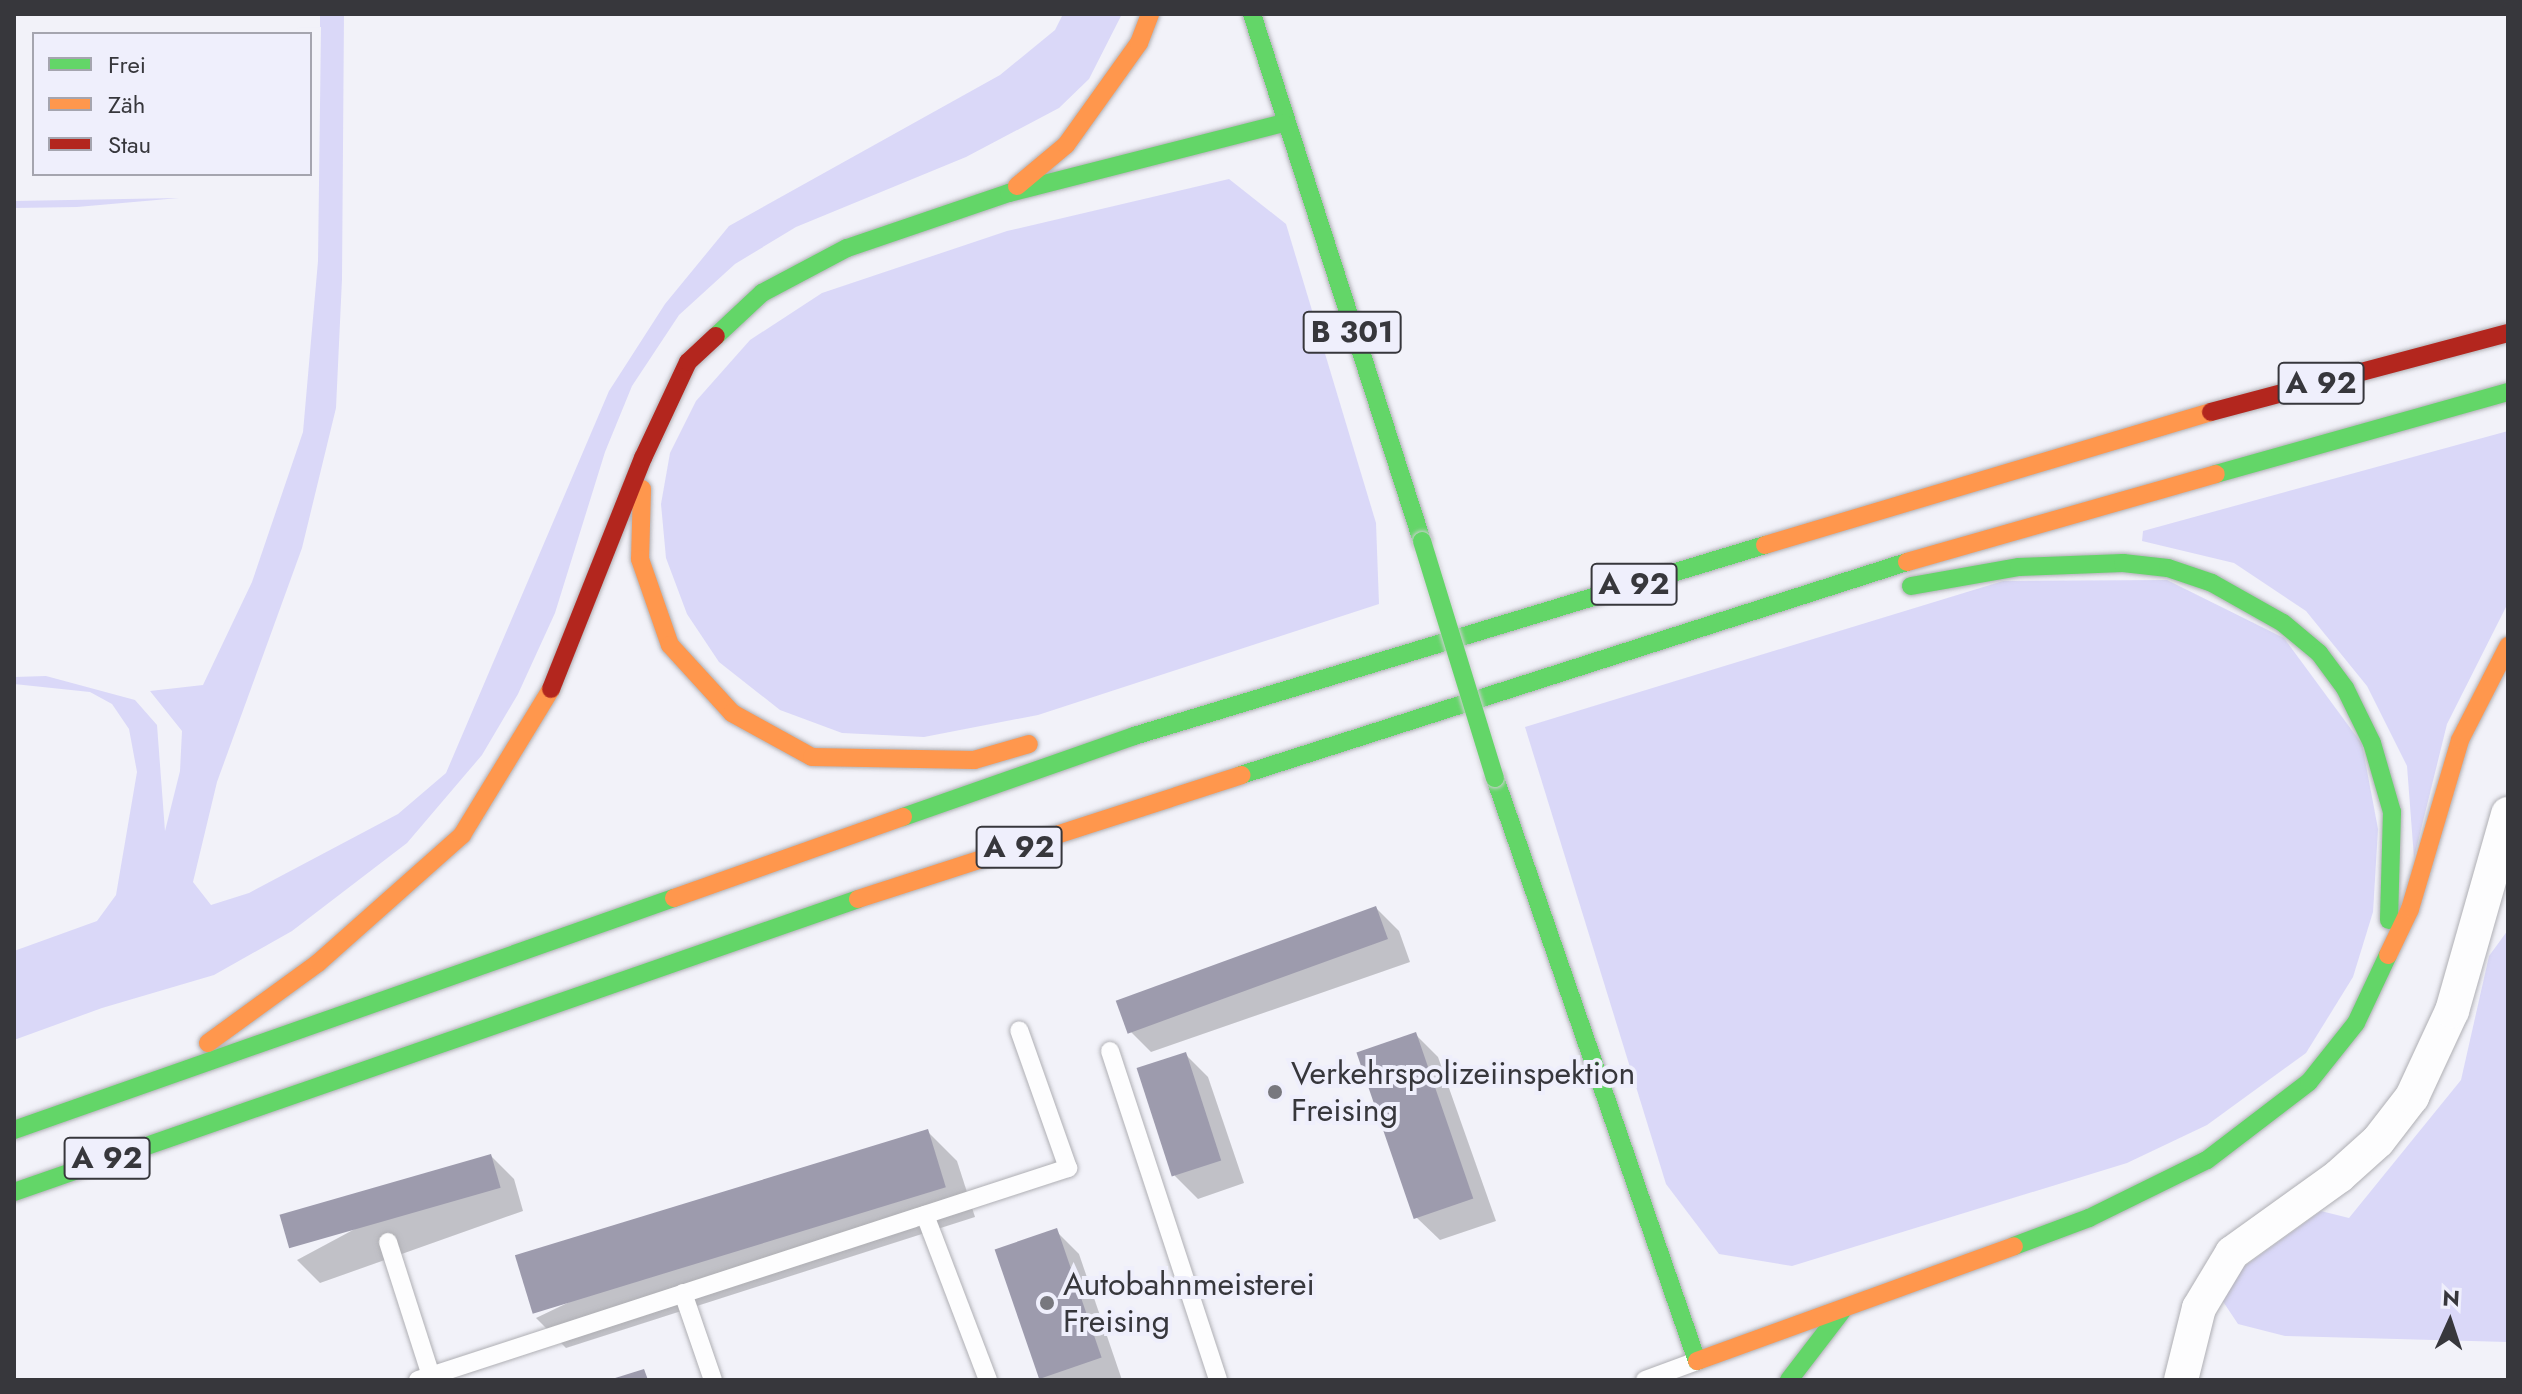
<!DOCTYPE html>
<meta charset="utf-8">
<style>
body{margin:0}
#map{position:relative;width:2522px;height:1394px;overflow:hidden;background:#f2f2f9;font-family:Jost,sans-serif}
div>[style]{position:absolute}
.green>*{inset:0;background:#dad8f8}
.shadow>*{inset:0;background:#0003}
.building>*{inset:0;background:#9d9bad;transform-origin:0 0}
.roads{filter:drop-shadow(0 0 2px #afafb4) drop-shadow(0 0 2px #afafb4)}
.lane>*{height:18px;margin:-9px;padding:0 9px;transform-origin:9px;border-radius:9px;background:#fdfdfe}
.street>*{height:34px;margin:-17px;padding:0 17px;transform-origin:17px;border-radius:17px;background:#fdfdfe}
.fast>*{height:18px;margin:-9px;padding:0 9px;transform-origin:9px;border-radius:9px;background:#63d668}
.slow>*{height:18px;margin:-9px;padding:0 9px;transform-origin:9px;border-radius:9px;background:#ff974d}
.jam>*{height:18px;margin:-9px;padding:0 9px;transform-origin:9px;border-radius:9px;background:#b3261e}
.bridges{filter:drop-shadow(0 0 2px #ceced2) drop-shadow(0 0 2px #ceced2)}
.fast-bridge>*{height:18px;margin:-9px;padding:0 9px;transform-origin:9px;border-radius:9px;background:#63d668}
.dots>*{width:22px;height:22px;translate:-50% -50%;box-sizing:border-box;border:4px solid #efeffc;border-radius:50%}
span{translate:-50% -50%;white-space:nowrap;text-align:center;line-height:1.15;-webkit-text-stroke:8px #efeffc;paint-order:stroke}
.shield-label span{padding:2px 6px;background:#efeffc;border:2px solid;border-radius:6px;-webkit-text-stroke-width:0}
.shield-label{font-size:30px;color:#37373c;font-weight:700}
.poi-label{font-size:32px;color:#37373c}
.left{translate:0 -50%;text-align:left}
.frame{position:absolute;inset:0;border:16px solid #37373c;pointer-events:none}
.legend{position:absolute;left:32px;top:32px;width:280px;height:144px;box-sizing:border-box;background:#efeffc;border:2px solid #a5a5af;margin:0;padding:10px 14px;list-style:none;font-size:24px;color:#37373c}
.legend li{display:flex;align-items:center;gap:16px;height:40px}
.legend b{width:40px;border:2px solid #a5a5af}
.north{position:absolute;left:2410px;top:1282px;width:80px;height:80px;-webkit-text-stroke:6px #efeffc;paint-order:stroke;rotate:3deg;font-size:22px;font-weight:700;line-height:32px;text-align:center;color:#37373c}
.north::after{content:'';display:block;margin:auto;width:28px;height:36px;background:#37373c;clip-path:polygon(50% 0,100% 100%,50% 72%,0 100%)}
</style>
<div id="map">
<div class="green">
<i style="clip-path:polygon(320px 14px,344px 14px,342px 279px,336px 408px,302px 548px,217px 782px,193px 882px,211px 905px,249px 893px,398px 814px,446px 773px,609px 391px,665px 304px,729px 226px,1000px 75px,1055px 30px,1063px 14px,1122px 14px,1089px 79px,1059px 108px,966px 157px,796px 227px,735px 264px,679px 315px,632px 386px,605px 452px,555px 613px,518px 694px,482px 755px,407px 843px,292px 931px,214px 975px,102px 1008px,14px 1040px,14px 951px,97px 921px,116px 895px,137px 772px,129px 729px,112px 704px,90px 692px,14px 684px,14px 677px,46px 676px,135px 700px,157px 725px,165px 831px,180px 771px,182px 731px,150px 691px,203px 685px,252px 582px,303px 432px,318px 261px,321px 27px,161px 34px,320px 27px)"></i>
<i style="clip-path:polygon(1229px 179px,1286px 224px,1376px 523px,1379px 604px,1038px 715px,924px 737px,842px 733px,780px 710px,719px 662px,687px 614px,666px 558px,661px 504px,670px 453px,696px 401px,750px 340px,822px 293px,1007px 231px)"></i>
<i style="clip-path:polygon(179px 198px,77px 207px,14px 208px,14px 201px)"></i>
<i style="clip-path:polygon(2508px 431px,2508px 603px,2447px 724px,2414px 858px,2407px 766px,2367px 686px,2306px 611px,2234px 563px,2142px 541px,2143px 531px)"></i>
<i style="clip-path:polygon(2167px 580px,2284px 638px,2362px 744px,2378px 829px,2373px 912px,2353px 977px,2306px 1053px,2207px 1125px,2127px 1163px,1792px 1266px,1719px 1254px,1666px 1184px,1525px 727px,2003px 581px)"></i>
<i style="clip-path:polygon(2508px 930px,2508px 1342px,2285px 1336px,2238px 1324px,2222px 1300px,2235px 1273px,2321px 1211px,2349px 1218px,2461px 1080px,2489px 956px)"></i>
</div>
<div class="shadow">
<i style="clip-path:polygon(1376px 908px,1399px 931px,1410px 962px,1151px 1052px,1128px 1029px)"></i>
<i style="clip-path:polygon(1415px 1034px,1438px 1057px,1496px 1221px,1440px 1240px,1417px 1218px)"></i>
<i style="clip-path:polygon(1185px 1054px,1208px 1077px,1244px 1183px,1198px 1199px,1175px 1176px)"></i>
<i style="clip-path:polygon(927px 1131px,957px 1161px,975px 1217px,566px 1348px,536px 1318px)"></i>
<i style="clip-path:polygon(491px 1156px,514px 1179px,523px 1211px,320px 1283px,297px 1260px)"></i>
<i style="clip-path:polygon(1056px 1231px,1079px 1254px,1122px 1380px,1040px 1378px)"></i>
</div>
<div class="building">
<i style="left:1376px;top:906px;width:35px;height:277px;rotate:70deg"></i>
<i style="left:1416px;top:1032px;width:176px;height:63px;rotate:71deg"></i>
<i style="left:1186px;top:1052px;width:114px;height:52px;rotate:72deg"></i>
<i style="left:928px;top:1129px;width:61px;height:432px;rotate:73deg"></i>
<i style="left:491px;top:1154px;width:35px;height:220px;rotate:74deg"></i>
<i style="left:1057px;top:1228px;width:137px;height:66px;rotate:71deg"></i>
<i style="clip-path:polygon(644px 1369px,648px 1380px,612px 1380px,612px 1379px)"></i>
</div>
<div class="roads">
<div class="lane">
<i style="left:1110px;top:1051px;width:346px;rotate:71.8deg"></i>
<i style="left:925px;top:1215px;width:177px;rotate:69.1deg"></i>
<i style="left:388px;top:1242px;width:141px;rotate:72.2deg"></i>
<i style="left:683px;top:1293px;width:92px;rotate:71deg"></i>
<i style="left:418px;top:1380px;width:684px;rotate:-18.06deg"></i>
<i style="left:1068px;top:1168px;width:146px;rotate:-109.5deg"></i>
<i style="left:1645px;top:1380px;width:55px;rotate:-20.1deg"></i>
</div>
<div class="street">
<i style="left:2181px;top:1380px;width:74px;rotate:-76deg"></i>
<i style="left:2199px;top:1308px;width:64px;rotate:-59deg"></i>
<i style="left:2232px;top:1253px;width:132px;rotate:-35.7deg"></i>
<i style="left:2339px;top:1176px;width:52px;rotate:-41.9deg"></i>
<i style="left:2378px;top:1141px;width:56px;rotate:-52.3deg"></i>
<i style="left:2412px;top:1097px;width:95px;rotate:-65.1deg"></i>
<i style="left:2452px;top:1011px;width:205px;rotate:-74.1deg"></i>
</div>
<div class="fast">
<i style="left:1252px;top:14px;width:554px;rotate:72.12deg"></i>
<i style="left:716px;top:336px;width:63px;rotate:-43.1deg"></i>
<i style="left:762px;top:293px;width:96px;rotate:-27.9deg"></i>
<i style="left:847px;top:248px;width:171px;rotate:-18.8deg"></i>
<i style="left:1009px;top:193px;width:283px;rotate:-14.3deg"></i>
<i style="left:2216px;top:474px;width:303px;rotate:-15.7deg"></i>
<i style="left:1911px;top:586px;width:110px;rotate:-10deg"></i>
<i style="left:2019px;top:567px;width:104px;rotate:-2.2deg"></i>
<i style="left:2123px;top:563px;width:45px;rotate:6.3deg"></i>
<i style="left:2168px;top:568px;width:46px;rotate:18.8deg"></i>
<i style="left:2212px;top:583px;width:81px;rotate:29.4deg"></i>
<i style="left:2283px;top:623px;width:47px;rotate:39.8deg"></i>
<i style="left:2319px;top:653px;width:44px;rotate:53.4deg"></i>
<i style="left:2345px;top:688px;width:61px;rotate:63.9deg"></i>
<i style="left:2372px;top:743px;width:72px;rotate:73.8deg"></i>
<i style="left:2392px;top:812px;width:108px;rotate:91.6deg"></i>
<i style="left:1241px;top:775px;width:699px;rotate:-17.74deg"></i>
<i style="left:1495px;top:778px;width:617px;rotate:70.89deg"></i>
<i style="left:903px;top:817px;width:245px;rotate:-19.3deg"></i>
<i style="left:1134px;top:736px;width:659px;rotate:-16.84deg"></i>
<i style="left:14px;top:1130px;width:700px;rotate:-19.37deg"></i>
<i style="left:14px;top:1192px;width:893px;rotate:-19.14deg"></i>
<i style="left:2014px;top:1246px;width:80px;rotate:-20.5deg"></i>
<i style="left:2089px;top:1218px;width:131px;rotate:-26.2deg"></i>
<i style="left:2207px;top:1160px;width:128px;rotate:-37.4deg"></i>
<i style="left:2309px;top:1082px;width:75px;rotate:-51.5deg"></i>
<i style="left:2356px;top:1023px;width:75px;rotate:-64.8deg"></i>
<i style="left:1789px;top:1380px;width:87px;rotate:-52.5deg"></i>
</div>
<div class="slow">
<i style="left:1017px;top:186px;width:64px;rotate:-39.9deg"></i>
<i style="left:1066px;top:145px;width:125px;rotate:-54.4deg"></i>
<i style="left:1139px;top:43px;width:31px;rotate:-69deg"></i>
<i style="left:642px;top:489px;width:70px;rotate:91.6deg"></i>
<i style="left:640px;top:559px;width:91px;rotate:70.8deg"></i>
<i style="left:670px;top:645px;width:92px;rotate:47.6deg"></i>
<i style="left:732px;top:713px;width:91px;rotate:28.8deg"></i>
<i style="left:812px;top:757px;width:162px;rotate:1.1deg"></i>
<i style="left:974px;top:760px;width:57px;rotate:-16.2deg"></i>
<i style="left:1765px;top:545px;width:465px;rotate:-16.6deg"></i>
<i style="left:1907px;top:562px;width:321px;rotate:-15.9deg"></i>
<i style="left:674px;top:898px;width:243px;rotate:-19.5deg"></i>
<i style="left:858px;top:899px;width:403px;rotate:-17.9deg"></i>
<i style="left:2388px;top:955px;width:51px;rotate:-64.4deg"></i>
<i style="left:2410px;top:909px;width:176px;rotate:-73.5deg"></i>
<i style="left:2460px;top:740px;width:106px;rotate:-62.9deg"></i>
<i style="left:208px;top:1043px;width:136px;rotate:-36deg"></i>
<i style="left:318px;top:963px;width:193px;rotate:-41.6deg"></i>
<i style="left:462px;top:835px;width:171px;rotate:-58.6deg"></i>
<i style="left:1697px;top:1361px;width:337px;rotate:-19.9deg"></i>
</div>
<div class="jam">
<i style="left:2211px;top:412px;width:307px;rotate:-14.9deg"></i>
<i style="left:551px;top:689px;width:249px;rotate:-68.3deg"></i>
<i style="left:643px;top:458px;width:106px;rotate:-64.9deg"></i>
<i style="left:688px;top:362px;width:38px;rotate:-43deg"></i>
</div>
</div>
<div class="bridges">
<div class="fast-bridge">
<i style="left:1422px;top:541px;width:248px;rotate:72.9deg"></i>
</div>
</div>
<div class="dots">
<i style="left:1275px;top:1092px;background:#78787e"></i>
<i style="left:1047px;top:1303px;background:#78787e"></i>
</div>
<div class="shield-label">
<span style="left:1352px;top:332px">B 301</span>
<span style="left:2321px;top:383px">A 92</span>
<span style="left:1634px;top:584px">A 92</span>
<span style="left:1019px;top:847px">A 92</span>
<span style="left:107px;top:1158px">A 92</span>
</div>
<div class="poi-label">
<span class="left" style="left:1291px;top:1092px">Verkehrspolizeiinspektion<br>Freising</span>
<span class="left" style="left:1063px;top:1303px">Autobahnmeisterei<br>Freising</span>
</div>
<div class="frame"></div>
<ul class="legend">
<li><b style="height:10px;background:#63d668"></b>Frei</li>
<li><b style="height:10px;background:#ff974d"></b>Zäh</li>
<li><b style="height:10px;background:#b3261e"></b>Stau</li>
</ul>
<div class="north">N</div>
</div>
